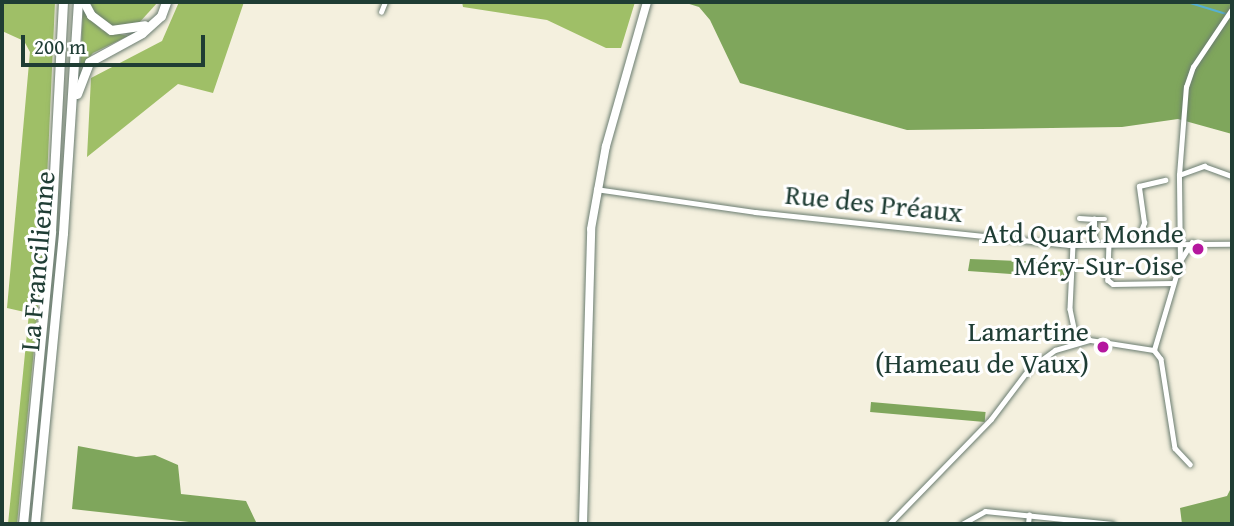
<!DOCTYPE html>
<meta charset="utf-8">
<style>
body{margin:0}
#map{position:relative;width:1234px;height:526px;overflow:hidden;background:#f4f0de;font-family:"Gentium Book Plus",serif}
div>[style]{position:absolute}
.green>*{inset:0;background:#9fbf67}
.forest>*{inset:0;background:#7fa65c;transform-origin:0 0}
.stream>*{height:2px;margin:-1px;padding:0 1px;transform-origin:1px;border-radius:1px;background:#56b0d4}
.roads{filter:drop-shadow(0 0 2px #6a7c70) drop-shadow(0 0 2px #6a7c70)}
.street>*{height:4.5px;margin:-2.25px;padding:0 2.25px;transform-origin:2.25px;border-radius:2.25px;background:#fff}
.primary>*{height:8px;margin:-4px;padding:0 4px;transform-origin:4px;border-radius:4px;background:#fff}
.highway>*{height:9px;margin:-4.5px;padding:0 4.5px;transform-origin:4.5px;border-radius:4.5px;background:#fff}
.dots>*{width:19px;height:19px;translate:-50% -50%;box-sizing:border-box;border:4px solid #fff;border-radius:50%}
span{translate:-50% -50%;white-space:nowrap;text-align:center;line-height:1.15;-webkit-text-stroke:6px #fff;paint-order:stroke}
.street-label{font-size:28px;color:#1f3d34}
.poi-label{font-size:28px;color:#1f3d34}
.right{translate:-100% -50%;text-align:right}
.frame{position:absolute;inset:0;border:4px solid #1f3d34;pointer-events:none}
.scale{position:absolute;left:21px;top:35px;width:184px;height:32px;box-sizing:border-box;border:4px solid #1f3d34;border-top:0;padding-left:9px;font-size:21px;line-height:24px;white-space:nowrap;color:#1f3d34;-webkit-text-stroke:5px #fff;paint-order:stroke}
</style>
<div id="map">
<div class="green">
<i style="clip-path:polygon(2px 2px,55px 2px,44px 246px,17px 524px,8px 524px,29px 313px,7px 308px,30px 52px,24px 41px,2px 31px)"></i>
<i style="clip-path:polygon(88px 2px,158px 2px,138px 24px,111px 26px,96px 16px)"></i>
<i style="clip-path:polygon(179px 2px,244px 2px,213px 93px,178px 84px,87px 157px,91px 78px,162px 41px)"></i>
<i style="clip-path:polygon(462px 2px,635px 2px,621px 48px,606px 48px,547px 20px,463px 7px)"></i>
<i style="clip-path:polygon(83px 11px,102px 30px,128px 36px,93px 53px,80px 68px)"></i>
</div>
<div class="forest">
<i style="clip-path:polygon(683px 2px,1232px 2px,1232px 134px,1178px 119px,1122px 127px,907px 130px,740px 83px,710px 20px,699px 7px)"></i>
<i style="clip-path:polygon(970px 259px,1067px 263px,1066px 278px,968px 271px)"></i>
<i style="left:871px;top:402px;width:115px;height:10px;rotate:5deg"></i>
<i style="clip-path:polygon(78px 446px,136px 457px,155px 455px,178px 465px,181px 494px,246px 501px,257px 524px,207px 524px,72px 509px)"></i>
<i style="clip-path:polygon(1232px 486px,1232px 524px,1182px 524px,1180px 508px,1227px 496px)"></i>
</div>
<div class="stream">
<i style="left:1187px;top:2px;width:41px;rotate:17.1deg"></i>
</div>
<div class="roads">
<div class="street">
<i style="left:381px;top:12px;width:11px;rotate:-68deg"></i>
<i style="left:1179px;top:175px;width:27px;rotate:-20deg"></i>
<i style="left:1204px;top:166px;width:30px;rotate:20deg"></i>
<i style="left:596px;top:189px;width:161px;rotate:8.2deg"></i>
<i style="left:755px;top:212px;width:316px;rotate:6deg"></i>
<i style="left:1069px;top:245px;width:163px;rotate:-0.4deg"></i>
<i style="left:1079px;top:218px;width:15px;rotate:4deg"></i>
<i style="left:1109px;top:243px;width:37px;rotate:92deg"></i>
<i style="left:1108px;top:280px;width:6px;rotate:39deg"></i>
<i style="left:1113px;top:284px;width:60px;rotate:-1deg"></i>
<i style="left:1136px;top:243px;width:22px;rotate:-68deg"></i>
<i style="left:1144px;top:223px;width:37px;rotate:-98deg"></i>
<i style="left:1139px;top:186px;width:27px;rotate:-13deg"></i>
<i style="left:1094px;top:244px;width:25px;rotate:-90deg"></i>
<i style="left:1094px;top:219px;width:11px"></i>
<i style="left:1073px;top:245px;width:64px;rotate:92.7deg"></i>
<i style="left:1070px;top:309px;width:33px;rotate:78deg"></i>
<i style="left:1180px;top:261px;width:22px;rotate:-58deg"></i>
<i style="left:1154px;top:350px;width:92px;rotate:-73.5deg"></i>
<i style="left:1180px;top:262px;width:87px;rotate:-90.7deg"></i>
<i style="left:1179px;top:175px;width:88px;rotate:-85.5deg"></i>
<i style="left:1186px;top:87px;width:21px;rotate:-71deg"></i>
<i style="left:1193px;top:67px;width:70px;rotate:-56.1deg"></i>
<i style="left:1154px;top:350px;width:11px;rotate:52deg"></i>
<i style="left:1161px;top:359px;width:90px;rotate:81.1deg"></i>
<i style="left:1175px;top:448px;width:22px;rotate:47deg"></i>
<i style="left:889px;top:524px;width:146px;rotate:-45.8deg"></i>
<i style="left:991px;top:419px;width:63px;rotate:-52.8deg"></i>
<i style="left:1029px;top:369px;width:32px;rotate:-36deg"></i>
<i style="left:1055px;top:350px;width:36px;rotate:-16deg"></i>
<i style="left:1090px;top:340px;width:65px;rotate:8.9deg"></i>
<i style="left:962px;top:524px;width:26px;rotate:-29deg"></i>
<i style="left:985px;top:511px;width:128px;rotate:5.8deg"></i>
<i style="left:1028px;top:524px;width:9px;rotate:-84deg"></i>
</div>
<div class="primary">
<i style="left:583px;top:524px;width:295px;rotate:-88.4deg"></i>
<i style="left:591px;top:229px;width:84px;rotate:-79.8deg"></i>
<i style="left:606px;top:146px;width:150px;rotate:-74.1deg"></i>
</div>
<div class="highway">
<i style="left:84px;top:2px;width:15px;rotate:62deg"></i>
<i style="left:91px;top:15px;width:25px;rotate:37deg"></i>
<i style="left:111px;top:30px;width:34px;rotate:-8deg"></i>
<i style="left:77px;top:94px;width:34px;rotate:-69deg"></i>
<i style="left:89px;top:62px;width:60px;rotate:-28.7deg"></i>
<i style="left:142px;top:33px;width:25px;rotate:-42deg"></i>
<i style="left:161px;top:16px;width:15px;rotate:-70deg"></i>
<i style="left:23px;top:524px;width:294px;rotate:-84.5deg"></i>
<i style="left:51px;top:231px;width:229px;rotate:-87deg"></i>
<i style="left:35px;top:524px;width:292px;rotate:-84.5deg"></i>
<i style="left:63px;top:233px;width:231px;rotate:-86.3deg"></i>
</div>
</div>
<div class="dots">
<i style="left:1198px;top:249px;background:#b5179e"></i>
<i style="left:1103px;top:347px;background:#b5179e"></i>
</div>
<div class="street-label">
<span style="left:874px;top:203px;rotate:6deg">Rue des Préaux</span>
<span style="left:37px;top:261px;rotate:-85deg">La Francilienne</span>
</div>
<div class="poi-label">
<span class="right" style="left:1184px;top:249px">Atd Quart Monde<br>Méry-Sur-Oise</span>
<span class="right" style="left:1089px;top:347px">Lamartine<br>(Hameau de Vaux)</span>
</div>
<div class="frame"></div>
<div class="scale">200 m</div>
</div>
